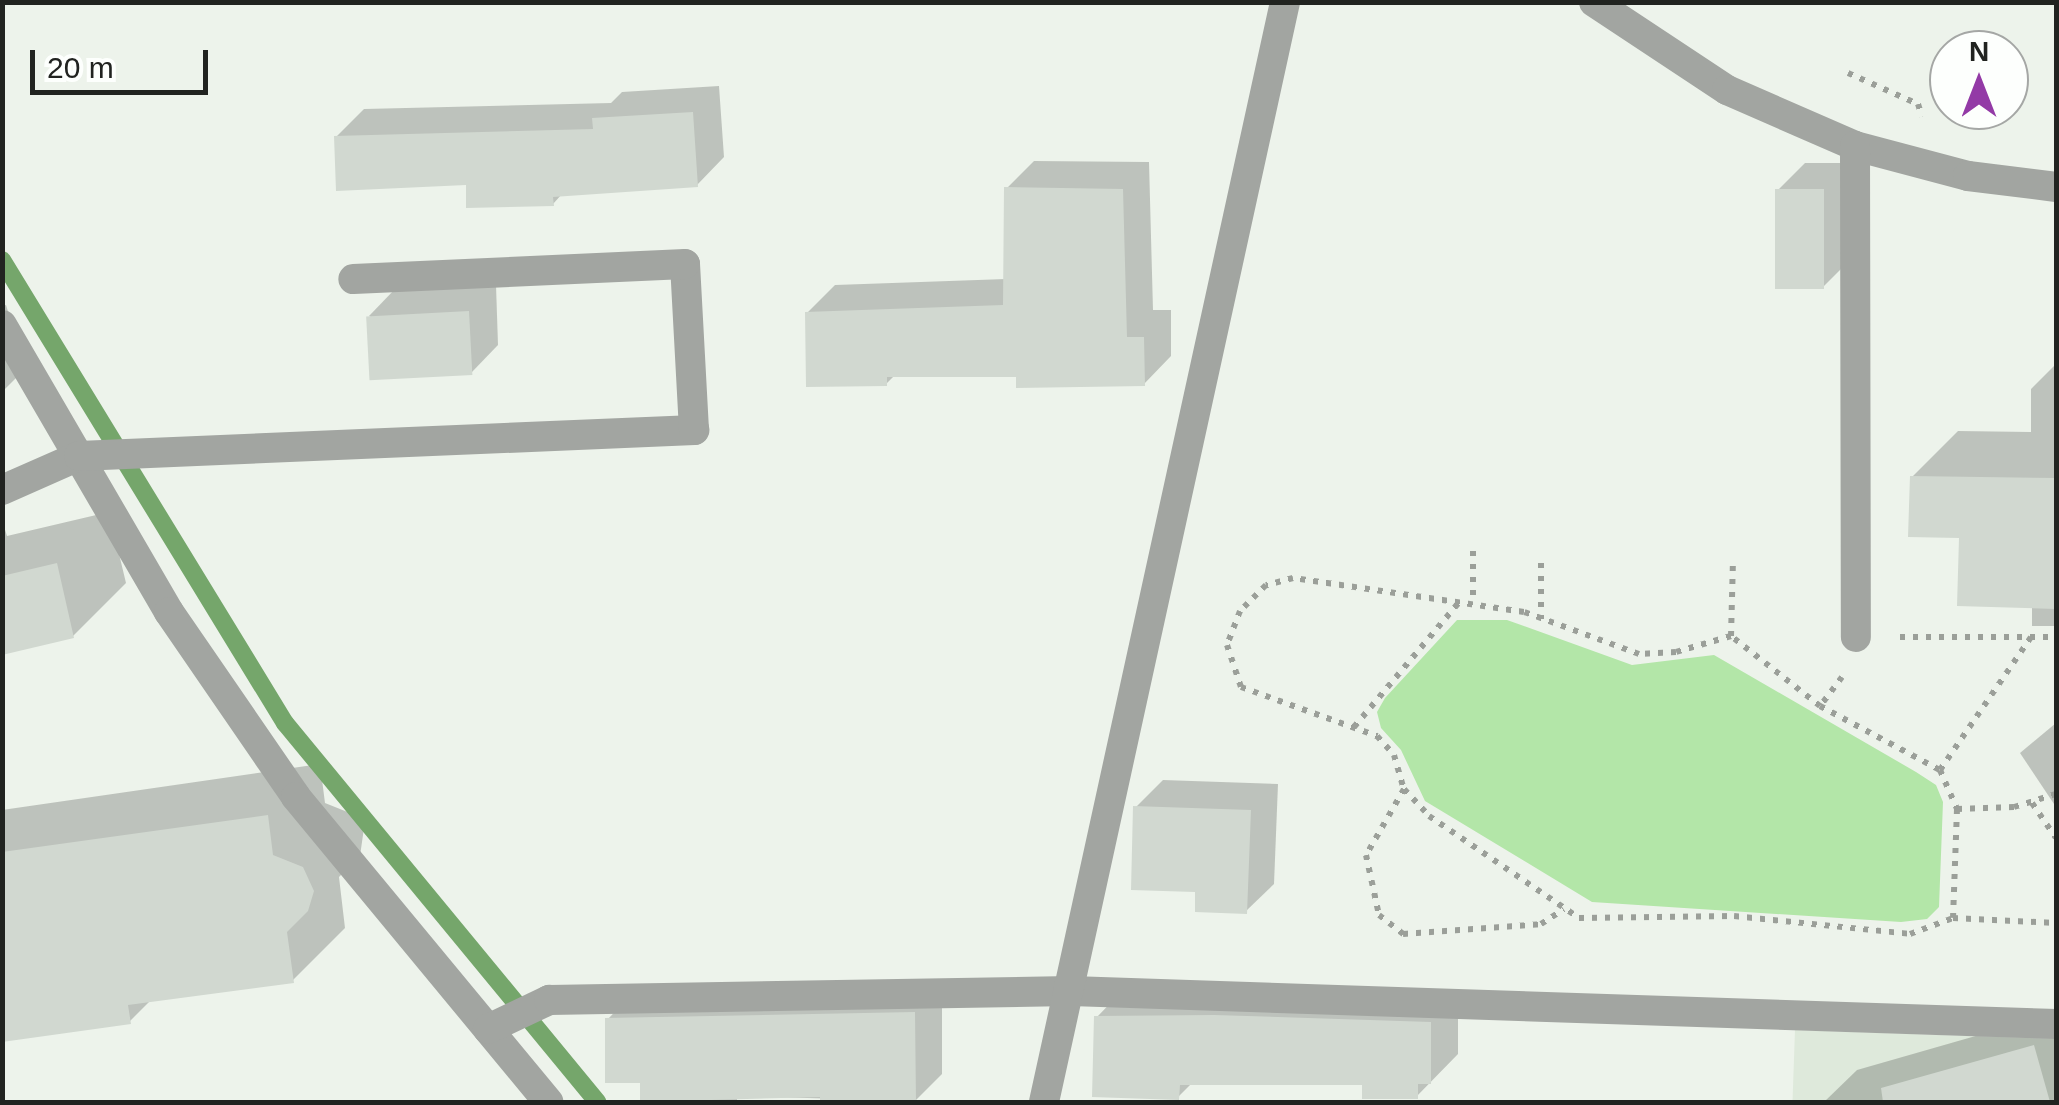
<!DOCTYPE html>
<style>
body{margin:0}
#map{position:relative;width:2059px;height:1105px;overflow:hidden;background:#edf3eb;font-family:Arial,sans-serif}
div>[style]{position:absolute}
.built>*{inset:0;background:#dee9db;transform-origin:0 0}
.green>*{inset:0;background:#b3e6a8}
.shadow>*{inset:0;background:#0003}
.stream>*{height:18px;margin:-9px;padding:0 9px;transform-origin:9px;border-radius:9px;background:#75a66b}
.building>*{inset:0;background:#d1d8d0;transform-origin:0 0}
.path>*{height:6px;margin-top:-3px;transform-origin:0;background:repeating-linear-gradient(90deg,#9b9f99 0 5px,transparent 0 13px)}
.lane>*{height:30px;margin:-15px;padding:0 15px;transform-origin:15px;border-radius:15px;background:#a2a5a1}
.street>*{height:30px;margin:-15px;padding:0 15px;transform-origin:15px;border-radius:15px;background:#a2a5a1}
span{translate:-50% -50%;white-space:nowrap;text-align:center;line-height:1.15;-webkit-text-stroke:10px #fdfffd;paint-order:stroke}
.frame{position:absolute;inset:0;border:5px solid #212320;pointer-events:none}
.north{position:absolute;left:1929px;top:30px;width:100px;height:100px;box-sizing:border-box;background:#fdfffd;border:2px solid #a5a7a5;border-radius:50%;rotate:0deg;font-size:28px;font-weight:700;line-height:40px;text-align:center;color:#212320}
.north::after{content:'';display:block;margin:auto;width:35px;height:45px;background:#933aa6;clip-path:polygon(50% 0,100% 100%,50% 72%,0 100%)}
.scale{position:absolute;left:30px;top:50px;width:178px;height:45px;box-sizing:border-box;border:5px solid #212320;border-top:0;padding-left:12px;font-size:30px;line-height:35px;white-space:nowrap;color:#212320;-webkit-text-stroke:8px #fdfffd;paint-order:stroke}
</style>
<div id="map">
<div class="built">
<i style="left:1795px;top:1030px;width:261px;height:72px;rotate:2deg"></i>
</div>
<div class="green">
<i style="clip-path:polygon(1457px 620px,1507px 620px,1632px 665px,1714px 655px,1916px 772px,1936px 785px,1943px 802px,1939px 907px,1927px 919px,1901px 922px,1592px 902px,1425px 801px,1401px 750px,1381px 728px,1377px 712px,1385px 698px)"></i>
</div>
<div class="shadow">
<i style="clip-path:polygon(719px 86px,724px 157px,697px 185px,562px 194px,553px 204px,336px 137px,364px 109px,611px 103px,622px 92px)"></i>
<i style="clip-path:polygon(1034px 161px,1149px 162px,1153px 310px,1171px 310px,1171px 356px,1144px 384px,1018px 375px,895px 375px,886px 384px,807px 313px,835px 285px,1006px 279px,1007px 188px)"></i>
<i style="clip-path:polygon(1805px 163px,1851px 163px,1851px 259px,1823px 287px,1778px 190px)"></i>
<i style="clip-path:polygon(496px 285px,498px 345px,471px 373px,369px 316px,396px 288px)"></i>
<i style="clip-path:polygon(6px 305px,26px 368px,2px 392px,2px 306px)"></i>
<i style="clip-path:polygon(2056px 364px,2056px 626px,2032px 626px,2032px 606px,1912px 477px,1958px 431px,2031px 432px,2031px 389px)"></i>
<i style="clip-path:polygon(109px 512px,126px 583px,73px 636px,2px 653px,2px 520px,7px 536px)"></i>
<i style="clip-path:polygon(2056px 723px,2056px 807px,2020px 753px)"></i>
<i style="clip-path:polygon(320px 764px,325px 803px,355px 815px,364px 828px,360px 856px,339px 877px,345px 928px,292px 981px,152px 999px,130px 1021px,2px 1040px,2px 810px)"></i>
<i style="clip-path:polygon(1163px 780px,1278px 784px,1274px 884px,1246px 911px,1197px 890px,1136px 807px)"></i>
<i style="clip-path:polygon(942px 986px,942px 1074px,915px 1101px,737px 1096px,737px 1102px,642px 1102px,642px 1080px,608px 1019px,635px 991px)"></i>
<i style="clip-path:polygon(1124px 989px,1458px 995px,1458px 1054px,1417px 1096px,1365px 1082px,1193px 1082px,1178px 1097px,1097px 1017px)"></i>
<i style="clip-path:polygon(2056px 1013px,2056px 1102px,1824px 1102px,1857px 1070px)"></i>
</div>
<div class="stream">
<i style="left:2px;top:260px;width:543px;rotate:58.57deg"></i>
<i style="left:285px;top:723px;width:491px;rotate:50.5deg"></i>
</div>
<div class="building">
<i style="clip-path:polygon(693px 112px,698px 187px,553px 197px,554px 206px,466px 208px,466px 185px,336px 191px,334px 136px,593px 129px,592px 118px)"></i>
<i style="clip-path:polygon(1004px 187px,1123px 189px,1127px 337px,1144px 337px,1145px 386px,1016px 388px,1016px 377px,887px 377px,887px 386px,806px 387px,805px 312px,1003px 305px)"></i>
<i style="left:1775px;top:189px;width:49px;height:100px"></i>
<i style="left:469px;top:311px;width:64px;height:103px;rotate:87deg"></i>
<i style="clip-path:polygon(1910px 476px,2056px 478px,2056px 609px,1957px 606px,1959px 538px,1908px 537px)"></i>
<i style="clip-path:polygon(57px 563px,74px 638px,2px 655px,2px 576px)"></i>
<i style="clip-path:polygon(1133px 806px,1251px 810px,1247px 914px,1195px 912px,1195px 892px,1131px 890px)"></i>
<i style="clip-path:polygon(268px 815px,273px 855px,303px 867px,314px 891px,308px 911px,287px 932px,294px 983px,128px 1005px,131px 1024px,2px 1042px,2px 852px)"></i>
<i style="clip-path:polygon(915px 1012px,916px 1102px,820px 1102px,820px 1097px,640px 1102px,640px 1083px,605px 1083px,605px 1018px)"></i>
<i style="clip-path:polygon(1214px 1015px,1431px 1022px,1431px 1084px,1418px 1084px,1418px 1099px,1362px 1099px,1362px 1085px,1180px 1085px,1179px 1100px,1092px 1097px,1094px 1016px)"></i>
<i style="clip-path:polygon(2034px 1045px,2050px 1102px,1883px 1102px,1881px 1088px)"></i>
</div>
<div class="path">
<i style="left:1848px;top:73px;width:77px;rotate:23.9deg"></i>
<i style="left:1918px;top:104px;width:13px;rotate:72deg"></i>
<i style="left:1473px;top:551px;width:52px;rotate:90deg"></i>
<i style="left:1541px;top:563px;width:56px;rotate:90deg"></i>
<i style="left:1731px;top:636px;width:75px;rotate:-88.5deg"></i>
<i style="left:1900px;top:637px;width:156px"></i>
<i style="left:1842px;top:677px;width:36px;rotate:127deg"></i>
<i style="left:1820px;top:706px;width:136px;rotate:28.1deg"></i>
<i style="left:1940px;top:770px;width:43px;rotate:66.4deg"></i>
<i style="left:1957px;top:809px;width:109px;rotate:92.1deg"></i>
<i style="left:1820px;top:706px;width:113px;rotate:-141.8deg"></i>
<i style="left:1731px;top:636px;width:57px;rotate:163.8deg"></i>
<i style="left:1676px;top:652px;width:37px;rotate:177deg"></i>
<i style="left:1639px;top:654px;width:122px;rotate:-159.9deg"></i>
<i style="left:1524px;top:612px;width:233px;rotate:-171.6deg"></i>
<i style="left:1293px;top:578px;width:28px;rotate:165deg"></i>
<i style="left:1266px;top:585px;width:37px;rotate:135deg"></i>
<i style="left:1240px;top:611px;width:36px;rotate:111deg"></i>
<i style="left:1227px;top:645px;width:44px;rotate:71.6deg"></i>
<i style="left:1241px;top:687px;width:145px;rotate:19.8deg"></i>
<i style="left:1377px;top:736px;width:25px;rotate:48deg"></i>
<i style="left:1394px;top:755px;width:35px;rotate:74deg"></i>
<i style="left:1404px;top:789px;width:37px;rotate:47deg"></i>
<i style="left:1429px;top:816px;width:181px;rotate:34.2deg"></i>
<i style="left:1579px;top:918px;width:155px;rotate:-0.7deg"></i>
<i style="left:1734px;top:916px;width:177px;rotate:5.8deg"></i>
<i style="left:1910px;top:934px;width:46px;rotate:-20.4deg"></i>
<i style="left:1953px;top:918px;width:103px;rotate:2.8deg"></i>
<i style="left:1354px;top:727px;width:166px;rotate:-49.9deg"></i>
<i style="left:1940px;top:770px;width:161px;rotate:-55.6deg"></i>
<i style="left:1404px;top:789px;width:76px;rotate:119.9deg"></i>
<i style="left:1366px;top:855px;width:61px;rotate:77.8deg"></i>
<i style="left:1379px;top:915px;width:31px;rotate:38deg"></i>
<i style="left:1403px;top:934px;width:138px;rotate:-4.1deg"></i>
<i style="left:1541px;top:924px;width:27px;rotate:-33deg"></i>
<i style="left:2032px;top:803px;width:42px;rotate:55.6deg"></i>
<i style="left:1957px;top:809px;width:57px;rotate:-2deg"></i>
<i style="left:2014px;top:807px;width:44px;rotate:-17.2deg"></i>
</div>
<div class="lane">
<i style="left:1594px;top:2px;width:159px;rotate:33.5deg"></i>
<i style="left:1727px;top:90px;width:140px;rotate:23.6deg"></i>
<i style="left:1855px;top:146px;width:117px;rotate:14.9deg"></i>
<i style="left:1968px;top:176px;width:89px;rotate:7.1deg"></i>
<i style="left:1855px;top:146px;width:491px;rotate:89.9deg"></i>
</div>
<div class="street">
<i style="left:2px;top:325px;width:332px;rotate:59.8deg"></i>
<i style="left:169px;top:612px;width:224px;rotate:55.5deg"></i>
<i style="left:296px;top:797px;width:396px;rotate:50.4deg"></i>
<i style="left:2px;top:490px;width:84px;rotate:-23.8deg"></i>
<i style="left:79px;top:456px;width:616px;rotate:-2.42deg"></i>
<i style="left:694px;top:430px;width:166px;rotate:-93.1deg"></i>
<i style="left:685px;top:264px;width:332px;rotate:177.4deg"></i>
<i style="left:488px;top:1029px;width:68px;rotate:-25.4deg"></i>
<i style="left:549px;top:1000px;width:522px;rotate:-0.99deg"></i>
<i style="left:1071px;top:991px;width:986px;rotate:1.92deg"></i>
<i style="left:1044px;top:1102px;width:1126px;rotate:-77.64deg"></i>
</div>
<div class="frame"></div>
<div class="north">N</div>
<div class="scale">20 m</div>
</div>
